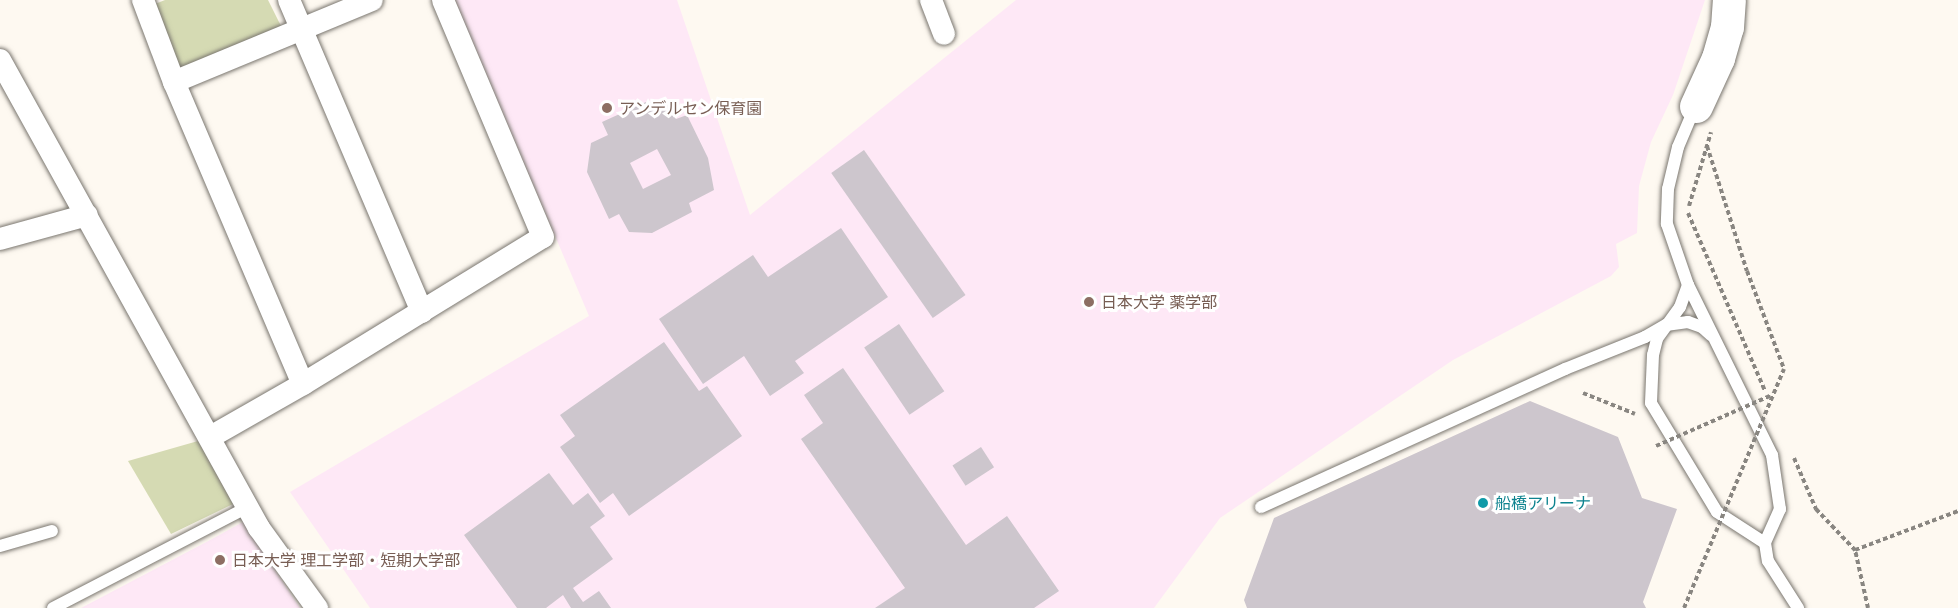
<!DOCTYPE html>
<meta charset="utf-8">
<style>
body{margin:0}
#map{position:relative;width:1958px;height:608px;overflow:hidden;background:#fef9f1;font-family:Quicksand,"Noto Sans JP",sans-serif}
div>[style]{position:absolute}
.education>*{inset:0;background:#fee8f6}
.green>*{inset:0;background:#d5dab3}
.building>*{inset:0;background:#cdc6cd;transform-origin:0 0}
.path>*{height:4px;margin-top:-2px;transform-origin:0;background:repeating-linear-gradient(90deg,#898681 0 4.5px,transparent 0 7.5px)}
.roads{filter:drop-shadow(0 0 2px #7a766f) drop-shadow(0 0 2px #7a766f)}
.lane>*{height:12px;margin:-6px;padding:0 6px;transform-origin:6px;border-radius:6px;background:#fff}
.street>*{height:22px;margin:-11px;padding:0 11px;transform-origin:11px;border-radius:11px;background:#fff}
.secondary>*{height:33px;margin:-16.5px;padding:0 16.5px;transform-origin:16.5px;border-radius:16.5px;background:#fff}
.path-bridge>*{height:4px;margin-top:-2px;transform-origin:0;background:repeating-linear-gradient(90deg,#898681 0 4.5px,transparent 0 7.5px)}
.dots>*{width:16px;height:16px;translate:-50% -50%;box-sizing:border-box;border:3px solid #fff;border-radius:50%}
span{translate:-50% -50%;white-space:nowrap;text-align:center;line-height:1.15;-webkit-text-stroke:6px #fff;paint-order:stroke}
.education-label{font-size:16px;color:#785e54}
.left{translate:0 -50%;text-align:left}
.culture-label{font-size:16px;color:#0d838f}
</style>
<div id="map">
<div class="education">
<i style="clip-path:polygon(455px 0,677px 0,750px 215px,1016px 0,1705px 0,1673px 95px,1651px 142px,1639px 186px,1637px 233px,1616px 244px,1619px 267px,1611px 276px,1453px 360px,1220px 518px,1154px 608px,370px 608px,290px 492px,589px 316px)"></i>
<i style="clip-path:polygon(243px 522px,300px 608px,81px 608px,212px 539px)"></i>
</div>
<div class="green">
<i style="clip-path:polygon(165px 0,268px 0,283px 30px,177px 70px,150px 6px)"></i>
<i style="clip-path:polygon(198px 441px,233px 504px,171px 534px,128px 461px)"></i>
</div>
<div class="building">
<i style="clip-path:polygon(evenodd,646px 102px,671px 104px,676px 119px,687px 115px,708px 158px,714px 190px,689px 203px,692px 212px,652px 233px,629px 232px,619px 214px,609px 219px,587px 172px,591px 143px,608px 135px,602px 122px,646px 102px,657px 149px,671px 175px,643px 189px,630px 163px,657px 149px)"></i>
<i style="left:864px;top:150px;width:177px;height:40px;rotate:55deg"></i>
<i style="clip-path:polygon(841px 228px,888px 297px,795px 361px,804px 373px,770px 396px,744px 356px,703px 384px,659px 319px,753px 255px,768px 277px)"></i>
<i style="left:899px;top:324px;width:81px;height:42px;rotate:56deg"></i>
<i style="clip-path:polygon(664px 342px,699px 391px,707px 386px,742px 436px,629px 516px,613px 493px,600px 503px,560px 447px,575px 436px,560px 415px)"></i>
<i style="clip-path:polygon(843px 368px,966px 545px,1007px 516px,1059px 591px,1034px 608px,875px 608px,905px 588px,801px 439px,823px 423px,804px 395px)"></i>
<i style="clip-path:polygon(1530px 401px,1618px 437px,1642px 498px,1677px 509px,1643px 602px,1646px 608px,1247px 608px,1244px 600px,1274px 518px)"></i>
<i style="left:981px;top:447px;width:24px;height:34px;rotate:57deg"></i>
<i style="clip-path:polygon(549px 473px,573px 505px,588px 493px,605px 516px,590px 527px,613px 559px,573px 588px,583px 602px,599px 591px,611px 608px,571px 608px,563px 595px,546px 608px,517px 608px,464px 535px)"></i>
</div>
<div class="path">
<i style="left:1707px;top:146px;width:131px;rotate:72.3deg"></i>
<i style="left:1747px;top:271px;width:105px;rotate:69.3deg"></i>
<i style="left:1689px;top:206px;width:77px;rotate:-73.4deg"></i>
<i style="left:1688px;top:213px;width:194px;rotate:66.6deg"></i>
<i style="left:1583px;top:393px;width:56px;rotate:22deg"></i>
<i style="left:1794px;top:458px;width:56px;rotate:66.7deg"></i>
<i style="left:1816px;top:509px;width:57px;rotate:46.4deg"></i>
<i style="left:1868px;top:608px;width:59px;rotate:-102.6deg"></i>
<i style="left:1855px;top:550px;width:110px;rotate:-20.7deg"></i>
</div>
<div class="roads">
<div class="lane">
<i style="left:1695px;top:107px;width:43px;rotate:113deg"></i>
<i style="left:1678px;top:147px;width:43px;rotate:103.4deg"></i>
<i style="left:1668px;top:189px;width:35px;rotate:92deg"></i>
<i style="left:1667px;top:224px;width:65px;rotate:71deg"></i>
<i style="left:1688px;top:285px;width:190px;rotate:63.7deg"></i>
<i style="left:1772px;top:455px;width:55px;rotate:81.6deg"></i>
<i style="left:1780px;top:509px;width:37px;rotate:114deg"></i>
<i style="left:1765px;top:543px;width:18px;rotate:81deg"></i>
<i style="left:1768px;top:561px;width:56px;rotate:57.4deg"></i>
<i style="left:1688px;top:285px;width:23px;rotate:110deg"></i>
<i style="left:1680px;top:307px;width:39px;rotate:126deg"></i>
<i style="left:1657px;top:339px;width:16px;rotate:104deg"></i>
<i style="left:1653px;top:355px;width:48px;rotate:92.4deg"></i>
<i style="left:1651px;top:403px;width:127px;rotate:58.8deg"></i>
<i style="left:1717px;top:512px;width:57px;rotate:32.9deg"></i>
<i style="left:1261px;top:507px;width:334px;rotate:-24.4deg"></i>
<i style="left:1565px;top:369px;width:86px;rotate:-21.8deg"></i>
<i style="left:1645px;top:337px;width:24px;rotate:-30deg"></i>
<i style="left:1666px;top:325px;width:22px;rotate:-8deg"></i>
<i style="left:1688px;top:322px;width:15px;rotate:20deg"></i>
<i style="left:1702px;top:327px;width:12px;rotate:42deg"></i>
<i style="left:0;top:546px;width:54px;rotate:-16.1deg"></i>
<i style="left:53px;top:608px;width:220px;rotate:-27.4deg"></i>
</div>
<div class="street">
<i style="left:143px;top:0;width:88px;rotate:69.3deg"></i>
<i style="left:174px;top:82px;width:328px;rotate:66.9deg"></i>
<i style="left:303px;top:384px;width:281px;rotate:-31.5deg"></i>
<i style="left:543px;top:237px;width:257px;rotate:-112.9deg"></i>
<i style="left:289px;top:0;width:339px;rotate:66.9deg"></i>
<i style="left:931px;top:0;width:36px;rotate:69deg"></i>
<i style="left:0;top:60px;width:535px;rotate:61.04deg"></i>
<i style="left:259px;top:528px;width:99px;rotate:54.1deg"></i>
<i style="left:174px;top:82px;width:214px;rotate:-22.5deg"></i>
<i style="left:0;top:239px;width:90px;rotate:-15.4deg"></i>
<i style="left:219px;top:432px;width:97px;rotate:-29.7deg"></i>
</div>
<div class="secondary">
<i style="left:1696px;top:106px;width:53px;rotate:-65.4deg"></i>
<i style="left:1718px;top:58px;width:32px;rotate:-74deg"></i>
<i style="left:1727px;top:27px;width:27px;rotate:-86deg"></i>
</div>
</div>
<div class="path-bridge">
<i style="left:1656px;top:446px;width:127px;rotate:-23.7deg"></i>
<i style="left:1684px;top:608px;width:259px;rotate:-67.3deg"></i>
</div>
<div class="dots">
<i style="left:607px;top:108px;background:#8d6e63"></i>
<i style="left:1089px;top:302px;background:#8d6e63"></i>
<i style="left:1483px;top:503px;background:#0f9aa8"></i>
<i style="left:220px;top:560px;background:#8d6e63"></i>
</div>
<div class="education-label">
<span class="left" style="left:619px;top:108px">アンデルセン保育園</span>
<span class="left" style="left:1101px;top:302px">日本大学 薬学部</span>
<span class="left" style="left:232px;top:560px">日本大学 理工学部・短期大学部</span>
</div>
<div class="culture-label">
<span class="left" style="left:1495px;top:503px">船橋アリーナ</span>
</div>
</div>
